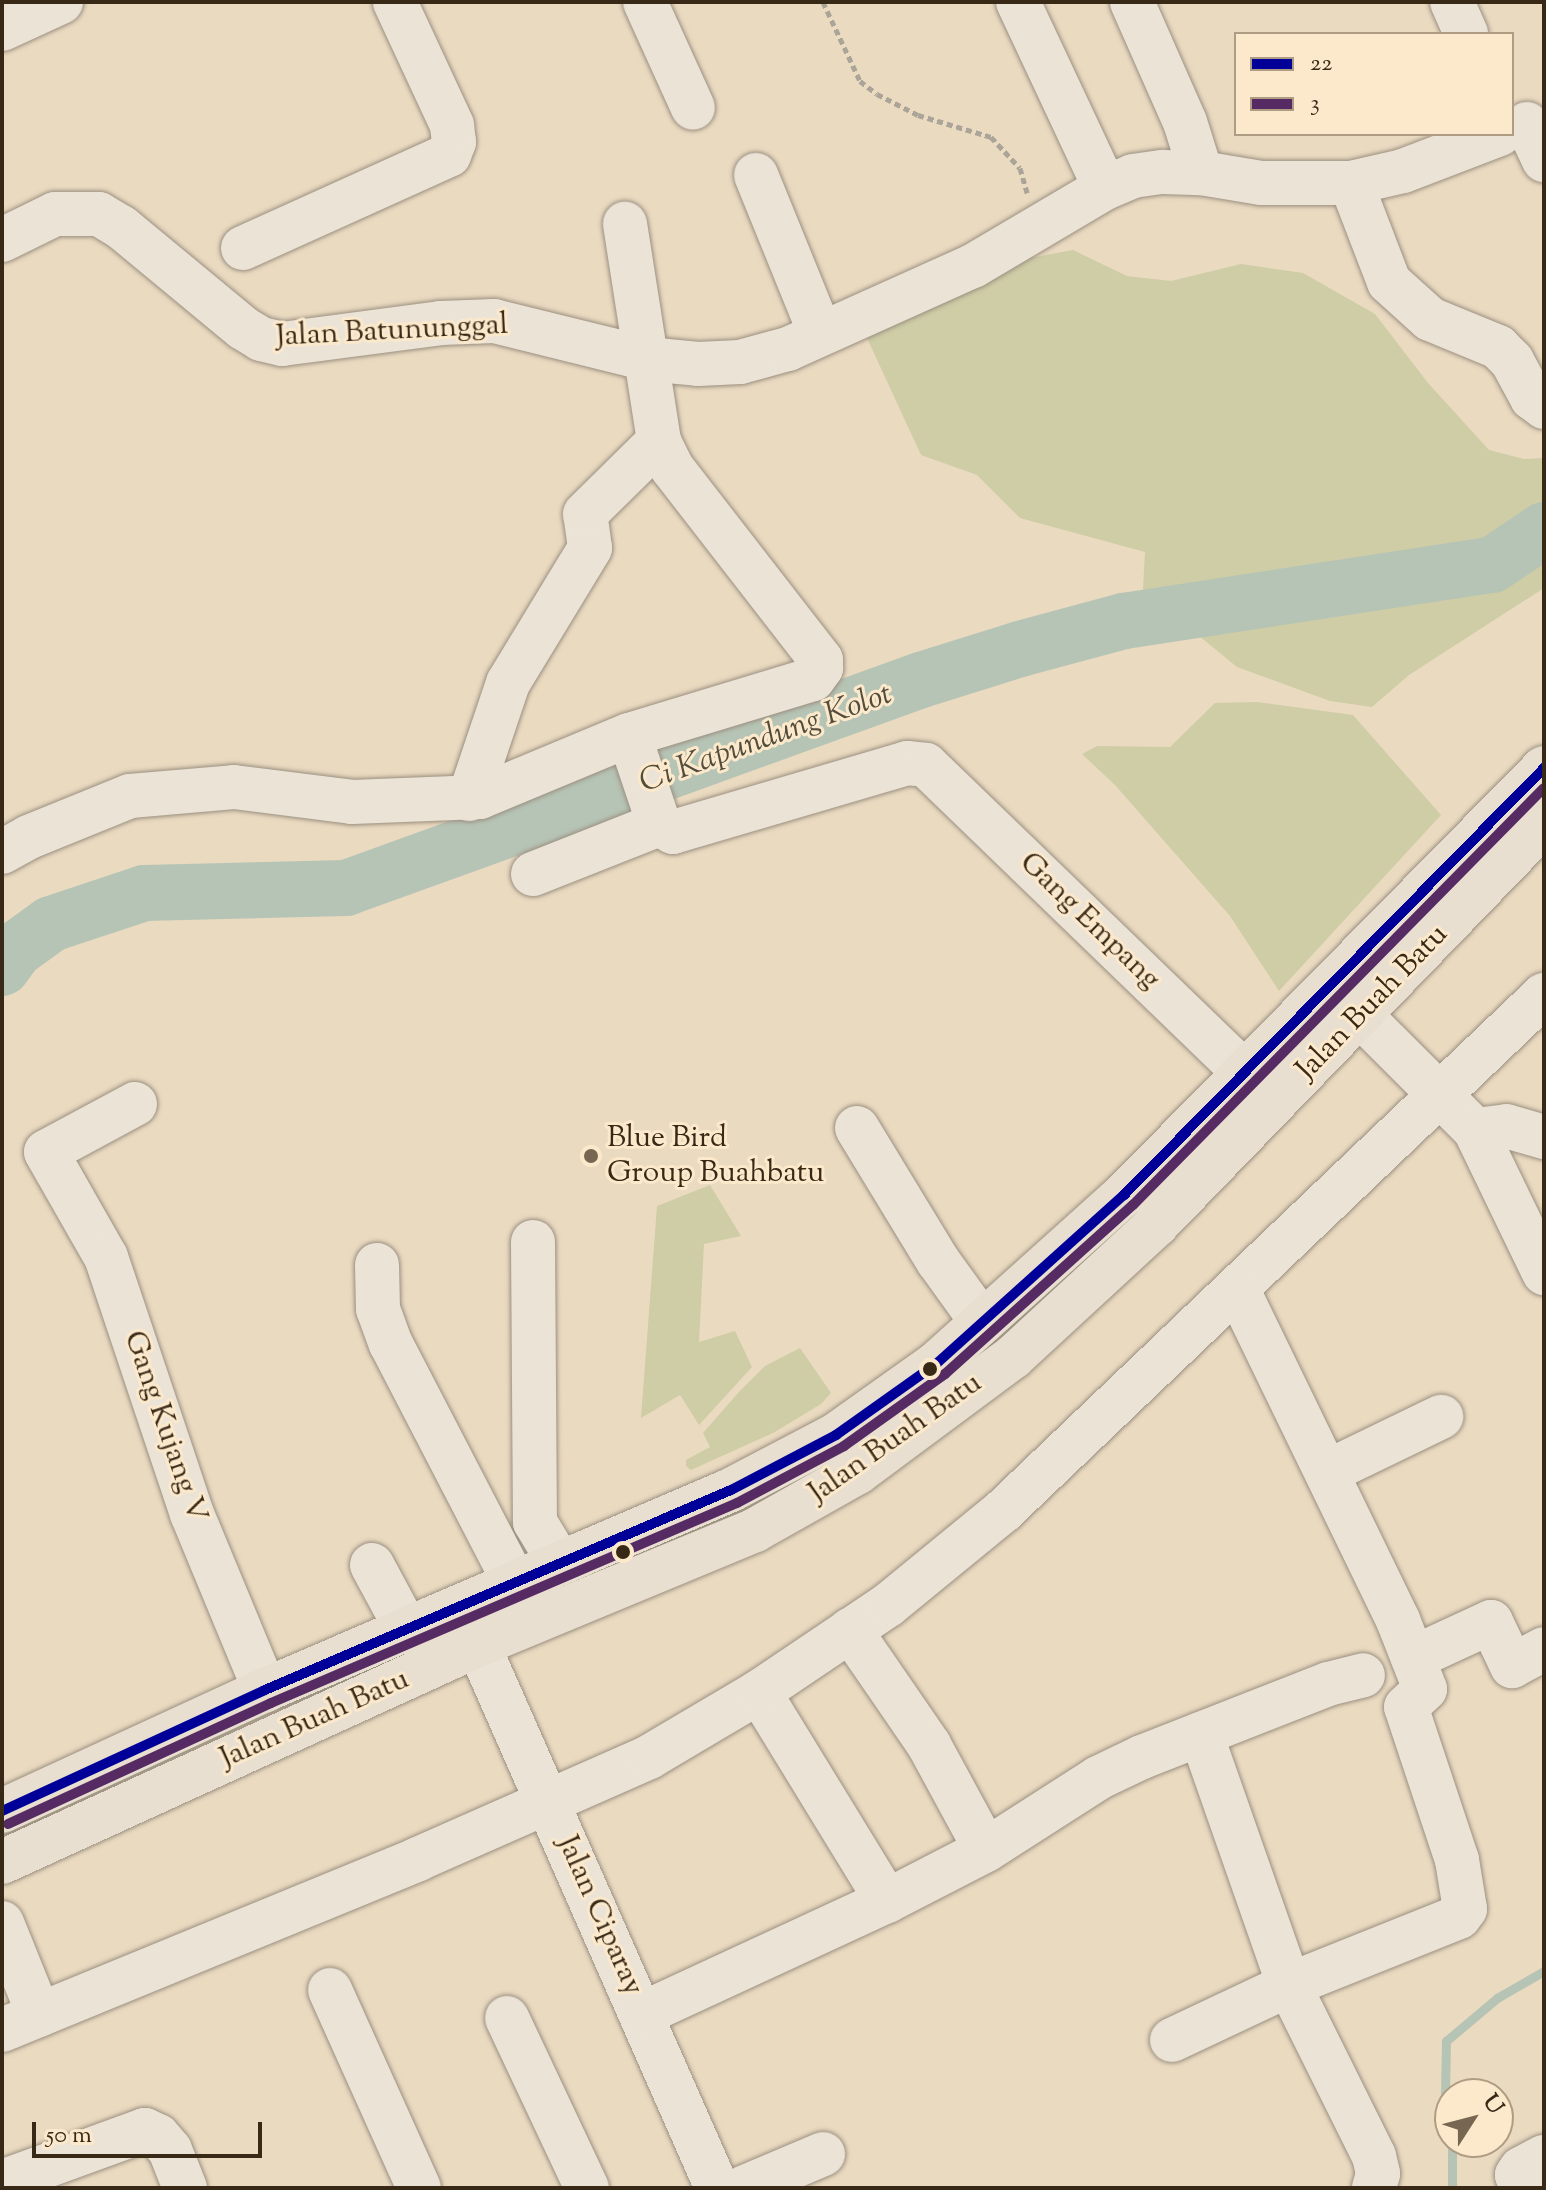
<!DOCTYPE html>
<style>
body{margin:0}
#map{position:relative;width:1546px;height:2190px;overflow:hidden;background:#eadac0;font-family:"Sorts Mill Goudy",serif}
div>[style]{position:absolute}
.green>*{inset:0;background:#cecda6}
.stream>*{height:9px;margin:-4.5px;padding:0 4.5px;transform-origin:4.5px;border-radius:4.5px;background:#b6c4b5}
.river>*{height:56px;margin:-28px;padding:0 28px;transform-origin:28px;border-radius:28px;background:#b6c4b5}
.path>*{height:5px;margin-top:-2.5px;transform-origin:0;background:repeating-linear-gradient(90deg,#aba498 0 6px,transparent 0 10px)}
.roads{filter:drop-shadow(0 0 2px #9b9080) drop-shadow(0 0 2px #9b9080)}
.minor>*{height:44px;margin:-22px;padding:0 22px;transform-origin:22px;border-radius:22px;background:#ece3d7}
.major>*{height:44px;margin:-22px;padding:0 22px;transform-origin:22px;border-radius:22px;background:#e9dfd0}
.bus-1>*{height:10px;margin:-5px;padding:0 5px;transform-origin:5px;border-radius:5px;background:#009}
.bus-2>*{height:10px;margin:-5px;padding:0 5px;transform-origin:5px;border-radius:5px;background:#562b63}
.dots>*{width:22px;height:22px;translate:-50% -50%;box-sizing:border-box;border:4px solid #fce9cb;border-radius:50%}
span{translate:-50% -50%;white-space:nowrap;text-align:center;line-height:1.15;-webkit-text-stroke:6px #fce9cb;paint-order:stroke}
.street-label{font-size:30px;color:#382816}
.poi-label{font-size:30px;color:#382816}
.left{translate:0 -50%;text-align:left}
.water-label{font-size:32px;color:#524d3c;font-style:italic}
.frame{position:absolute;inset:0;border:4px solid #382816;pointer-events:none}
.legend{position:absolute;left:1234px;top:32px;width:280px;height:104px;box-sizing:border-box;background:#fce9cb;border:2px solid #ae9c83;margin:0;padding:10px 14px;list-style:none;font-size:24px;color:#382816}
.legend li{display:flex;align-items:center;gap:16px;height:40px}
.legend b{width:40px;border:2px solid #ae9c83}
.north{position:absolute;left:1434px;top:2078px;width:80px;height:80px;box-sizing:border-box;background:#fce9cb;border:2px solid #ae9c83;border-radius:50%;rotate:54deg;font-size:22px;font-weight:700;line-height:32px;text-align:center;color:#382816}
.north::after{content:'';display:block;margin:auto;width:28px;height:36px;background:#766652;clip-path:polygon(50% 0,100% 100%,50% 72%,0 100%)}
.scale{position:absolute;left:32px;top:2122px;width:230px;height:36px;box-sizing:border-box;border:4px solid #382816;border-top:0;padding-left:10px;font-size:24px;line-height:28px;white-space:nowrap;color:#382816;-webkit-text-stroke:6px #fce9cb;paint-order:stroke}
</style>
<div id="map">
<div class="green">
<i style="clip-path:polygon(1073px 250px,1127px 276px,1171px 281px,1241px 264px,1303px 273px,1375px 314px,1428px 383px,1489px 450px,1524px 459px,1544px 458px,1544px 588px,1409px 675px,1372px 707px,1330px 701px,1237px 667px,1143px 590px,1145px 552px,1020px 518px,977px 475px,921px 455px,867px 338px,1025px 259px)"></i>
<i style="clip-path:polygon(1257px 702px,1353px 715px,1441px 815px,1279px 991px,1230px 916px,1115px 785px,1082px 754px,1097px 746px,1170px 747px,1215px 703px)"></i>
<i style="clip-path:polygon(710px 1185px,741px 1236px,704px 1244px,699px 1342px,735px 1331px,752px 1367px,699px 1425px,680px 1395px,641px 1418px,657px 1206px)"></i>
<i style="clip-path:polygon(800px 1348px,831px 1393px,821px 1404px,773px 1433px,691px 1470px,686px 1466px,686px 1460px,710px 1447px,703px 1433px,739px 1392px,765px 1366px)"></i>
</div>
<div class="stream">
<i style="left:1450px;top:2130px;width:36px;rotate:-98deg"></i>
<i style="left:1445px;top:2094px;width:53px;rotate:-88.9deg"></i>
<i style="left:1446px;top:2041px;width:67px;rotate:-40.1deg"></i>
<i style="left:1497px;top:1998px;width:54px;rotate:-29.9deg"></i>
<i style="left:1452px;top:2142px;width:46px;rotate:90deg"></i>
</div>
<div class="river">
<i style="left:2px;top:968px;width:22px;rotate:-54deg"></i>
<i style="left:15px;top:950px;width:44px;rotate:-35.8deg"></i>
<i style="left:51px;top:924px;width:98px;rotate:-18.4deg"></i>
<i style="left:144px;top:893px;width:202px;rotate:-1.4deg"></i>
<i style="left:346px;top:888px;width:611px;rotate:-19.89deg"></i>
<i style="left:921px;top:680px;width:104px;rotate:-17.4deg"></i>
<i style="left:1020px;top:649px;width:108px;rotate:-15.1deg"></i>
<i style="left:1124px;top:621px;width:372px;rotate:-8.7deg"></i>
<i style="left:1492px;top:565px;width:63px;rotate:-33.9deg"></i>
</div>
<div class="path">
<i style="left:823px;top:2px;width:87px;rotate:64.9deg"></i>
<i style="left:860px;top:81px;width:21px;rotate:37deg"></i>
<i style="left:877px;top:94px;width:46px;rotate:27.1deg"></i>
<i style="left:918px;top:115px;width:76px;rotate:16.8deg"></i>
<i style="left:991px;top:137px;width:42px;rotate:46.9deg"></i>
<i style="left:1020px;top:168px;width:26px;rotate:74deg"></i>
</div>
<div class="roads">
<div class="minor">
<i style="left:645px;top:2px;width:116px;rotate:65.6deg"></i>
<i style="left:1018px;top:2px;width:205px;rotate:64.9deg"></i>
<i style="left:1132px;top:2px;width:131px;rotate:66.2deg"></i>
<i style="left:1185px;top:122px;width:53px;rotate:72.6deg"></i>
<i style="left:1452px;top:2px;width:35px;rotate:66deg"></i>
<i style="left:2px;top:29px;width:65px;rotate:-24.6deg"></i>
<i style="left:1527px;top:124px;width:40px;rotate:65deg"></i>
<i style="left:756px;top:175px;width:170px;rotate:67.9deg"></i>
<i style="left:1351px;top:183px;width:106px;rotate:69deg"></i>
<i style="left:1389px;top:282px;width:55px;rotate:42.1deg"></i>
<i style="left:1430px;top:319px;width:74px;rotate:22.4deg"></i>
<i style="left:1498px;top:347px;width:20px;rotate:45deg"></i>
<i style="left:1512px;top:361px;width:42px;rotate:61.6deg"></i>
<i style="left:1532px;top:398px;width:15px;rotate:37deg"></i>
<i style="left:2px;top:240px;width:59px;rotate:-26.1deg"></i>
<i style="left:55px;top:214px;width:44px"></i>
<i style="left:99px;top:214px;width:26px;rotate:31deg"></i>
<i style="left:121px;top:227px;width:158px;rotate:39.6deg"></i>
<i style="left:243px;top:328px;width:21px;rotate:31deg"></i>
<i style="left:261px;top:339px;width:22px;rotate:13deg"></i>
<i style="left:282px;top:344px;width:160px;rotate:-7.5deg"></i>
<i style="left:441px;top:323px;width:53px;rotate:-2.2deg"></i>
<i style="left:494px;top:321px;width:158px;rotate:13.9deg"></i>
<i style="left:647px;top:359px;width:51px;rotate:5.6deg"></i>
<i style="left:698px;top:364px;width:42px;rotate:-2.7deg"></i>
<i style="left:740px;top:362px;width:50px;rotate:-15.2deg"></i>
<i style="left:788px;top:349px;width:203px;rotate:-24.2deg"></i>
<i style="left:973px;top:266px;width:153px;rotate:-30.6deg"></i>
<i style="left:1105px;top:188px;width:30px;rotate:-23deg"></i>
<i style="left:1133px;top:176px;width:30px;rotate:-8deg"></i>
<i style="left:1163px;top:172px;width:38px;rotate:2deg"></i>
<i style="left:1201px;top:173px;width:61px;rotate:9.5deg"></i>
<i style="left:1261px;top:183px;width:90px"></i>
<i style="left:1351px;top:183px;width:53px;rotate:-13deg"></i>
<i style="left:1403px;top:171px;width:104px;rotate:-20.9deg"></i>
<i style="left:243px;top:248px;width:226px;rotate:-24.3deg"></i>
<i style="left:449px;top:155px;width:14px;rotate:-69deg"></i>
<i style="left:454px;top:142px;width:17px;rotate:-97deg"></i>
<i style="left:452px;top:125px;width:136px;rotate:-114.9deg"></i>
<i style="left:629px;top:735px;width:94px;rotate:71.4deg"></i>
<i style="left:659px;top:824px;width:16px;rotate:30deg"></i>
<i style="left:673px;top:832px;width:244px;rotate:-16.4deg"></i>
<i style="left:907px;top:763px;width:19px;rotate:6deg"></i>
<i style="left:926px;top:765px;width:442px;rotate:44deg"></i>
<i style="left:469px;top:799px;width:122px;rotate:-71.4deg"></i>
<i style="left:508px;top:683px;width:158px;rotate:-58.7deg"></i>
<i style="left:590px;top:548px;width:34px;rotate:-98deg"></i>
<i style="left:585px;top:514px;width:104px;rotate:-44.6deg"></i>
<i style="left:2px;top:852px;width:31px;rotate:-29deg"></i>
<i style="left:29px;top:837px;width:109px;rotate:-22.1deg"></i>
<i style="left:130px;top:796px;width:104px;rotate:-4.9deg"></i>
<i style="left:234px;top:787px;width:119px;rotate:7.2deg"></i>
<i style="left:352px;top:802px;width:128px;rotate:-2.2deg"></i>
<i style="left:480px;top:797px;width:161px;rotate:-22.6deg"></i>
<i style="left:629px;top:735px;width:192px;rotate:-16.9deg"></i>
<i style="left:813px;top:679px;width:14px;rotate:-54deg"></i>
<i style="left:821px;top:668px;width:8px;rotate:-90deg"></i>
<i style="left:821px;top:660px;width:243px;rotate:-127.8deg"></i>
<i style="left:672px;top:468px;width:30px;rotate:-116deg"></i>
<i style="left:659px;top:441px;width:220px;rotate:-98.9deg"></i>
<i style="left:533px;top:874px;width:136px;rotate:-21.6deg"></i>
<i style="left:1360px;top:1015px;width:163px;rotate:45deg"></i>
<i style="left:1475px;top:1130px;width:159px;rotate:64.2deg"></i>
<i style="left:135px;top:1104px;width:101px;rotate:151.7deg"></i>
<i style="left:46px;top:1152px;width:121px;rotate:60.3deg"></i>
<i style="left:106px;top:1257px;width:271px;rotate:71.5deg"></i>
<i style="left:192px;top:1514px;width:191px;rotate:67.5deg"></i>
<i style="left:857px;top:1128px;width:156px;rotate:58.7deg"></i>
<i style="left:938px;top:1261px;width:75px;rotate:54.2deg"></i>
<i style="left:1475px;top:1130px;width:31px;rotate:-7deg"></i>
<i style="left:1506px;top:1126px;width:40px;rotate:16deg"></i>
<i style="left:533px;top:1242px;width:280px;rotate:89.6deg"></i>
<i style="left:535px;top:1522px;width:47px;rotate:59deg"></i>
<i style="left:377px;top:1265px;width:44px;rotate:88.7deg"></i>
<i style="left:378px;top:1309px;width:37px;rotate:70deg"></i>
<i style="left:391px;top:1344px;width:269px;rotate:62.6deg"></i>
<i style="left:1327px;top:1472px;width:127px;rotate:-25.8deg"></i>
<i style="left:372px;top:1565px;width:74px;rotate:61.7deg"></i>
<i style="left:850px;top:1630px;width:140px;rotate:55.5deg"></i>
<i style="left:929px;top:1745px;width:119px;rotate:61.5deg"></i>
<i style="left:478px;top:1645px;width:593px;rotate:66.24deg"></i>
<i style="left:1413px;top:1658px;width:86px;rotate:-24.8deg"></i>
<i style="left:1491px;top:1622px;width:49px;rotate:64.5deg"></i>
<i style="left:1512px;top:1666px;width:36px;rotate:-28deg"></i>
<i style="left:759px;top:1692px;width:245px;rotate:58.5deg"></i>
<i style="left:1201px;top:1734px;width:266px;rotate:70.7deg"></i>
<i style="left:1289px;top:1985px;width:191px;rotate:63.6deg"></i>
<i style="left:1374px;top:2156px;width:18px;rotate:77deg"></i>
<i style="left:1378px;top:2174px;width:15px;rotate:106deg"></i>
<i style="left:2px;top:1923px;width:99px;rotate:68.1deg"></i>
<i style="left:330px;top:1990px;width:217px;rotate:65.8deg"></i>
<i style="left:642px;top:2014px;width:270px;rotate:-24.8deg"></i>
<i style="left:887px;top:1901px;width:111px;rotate:-27.3deg"></i>
<i style="left:986px;top:1850px;width:133px;rotate:-32.7deg"></i>
<i style="left:1098px;top:1778px;width:49px;rotate:-25.5deg"></i>
<i style="left:1142px;top:1757px;width:200px;rotate:-21.4deg"></i>
<i style="left:1328px;top:1684px;width:36px;rotate:-14deg"></i>
<i style="left:507px;top:2018px;width:188px;rotate:64.8deg"></i>
<i style="left:2px;top:2030px;width:450px;rotate:-22.3deg"></i>
<i style="left:418px;top:1859px;width:253px;rotate:-23.8deg"></i>
<i style="left:649px;top:1757px;width:128px;rotate:-30.6deg"></i>
<i style="left:759px;top:1692px;width:156px;rotate:-34deg"></i>
<i style="left:888px;top:1605px;width:149px;rotate:-39.3deg"></i>
<i style="left:1003px;top:1511px;width:748px;rotate:-43.65deg"></i>
<i style="left:1172px;top:2040px;width:129px;rotate:-25.2deg"></i>
<i style="left:1289px;top:1985px;width:183px;rotate:-21.8deg"></i>
<i style="left:1459px;top:1917px;width:10px;rotate:-53deg"></i>
<i style="left:1465px;top:1909px;width:50px;rotate:-99.3deg"></i>
<i style="left:1457px;top:1860px;width:161px;rotate:-108.4deg"></i>
<i style="left:1406px;top:1707px;width:26px;rotate:-43deg"></i>
<i style="left:1425px;top:1689px;width:74px;rotate:-111.4deg"></i>
<i style="left:1398px;top:1620px;width:368px;rotate:-115.9deg"></i>
<i style="left:2px;top:2182px;width:152px;rotate:-20deg"></i>
<i style="left:145px;top:2130px;width:14px;rotate:25deg"></i>
<i style="left:158px;top:2136px;width:18px;rotate:49deg"></i>
<i style="left:170px;top:2150px;width:41px;rotate:68.5deg"></i>
<i style="left:743px;top:2188px;width:87px;rotate:-23deg"></i>
<i style="left:1522px;top:2188px;width:14px;rotate:-111deg"></i>
<i style="left:1517px;top:2175px;width:7px;rotate:-56deg"></i>
<i style="left:1521px;top:2169px;width:26px;rotate:-28deg"></i>
</div>
<div class="major">
<i style="left:2px;top:1811px;width:289px;rotate:-24.7deg"></i>
<i style="left:265px;top:1690px;width:507px;rotate:-23.23deg"></i>
<i style="left:731px;top:1490px;width:119px;rotate:-27.6deg"></i>
<i style="left:836px;top:1435px;width:123px;rotate:-35.4deg"></i>
<i style="left:936px;top:1364px;width:253px;rotate:-42deg"></i>
<i style="left:1124px;top:1195px;width:599px;rotate:-45.47deg"></i>
<i style="left:2px;top:1862px;width:523px;rotate:-24.51deg"></i>
<i style="left:478px;top:1645px;width:300px;rotate:-22.5deg"></i>
<i style="left:755px;top:1530px;width:118px;rotate:-29.4deg"></i>
<i style="left:858px;top:1472px;width:193px;rotate:-36.6deg"></i>
<i style="left:1013px;top:1357px;width:196px;rotate:-42.7deg"></i>
<i style="left:1157px;top:1224px;width:557px;rotate:-45.95deg"></i>
</div>
</div>
<div class="bus-1">
<i style="left:2px;top:1811px;width:289px;rotate:-24.7deg"></i>
<i style="left:265px;top:1690px;width:507px;rotate:-23.23deg"></i>
<i style="left:731px;top:1490px;width:119px;rotate:-27.6deg"></i>
<i style="left:836px;top:1435px;width:123px;rotate:-35.4deg"></i>
<i style="left:936px;top:1364px;width:253px;rotate:-42deg"></i>
<i style="left:1124px;top:1195px;width:599px;rotate:-45.47deg"></i>
</div>
<div class="bus-2">
<i style="left:8px;top:1824px;width:289px;rotate:-24.7deg"></i>
<i style="left:271px;top:1703px;width:507px;rotate:-23.23deg"></i>
<i style="left:737px;top:1503px;width:121px;rotate:-28deg"></i>
<i style="left:844px;top:1446px;width:124px;rotate:-35.5deg"></i>
<i style="left:945px;top:1374px;width:253px;rotate:-42deg"></i>
<i style="left:1133px;top:1205px;width:585px;rotate:-45.42deg"></i>
</div>
<div class="dots">
<i style="left:591px;top:1156px;background:#766652"></i>
<i style="left:930px;top:1369px;background:#382816"></i>
<i style="left:623px;top:1552px;background:#382816"></i>
</div>
<div class="street-label">
<span style="left:392px;top:332px;rotate:-3deg">Jalan Batununggal</span>
<span style="left:1089px;top:922px;rotate:44deg">Gang Empang</span>
<span style="left:1373px;top:1003px;rotate:-46deg">Jalan Buah Batu</span>
<span style="left:164px;top:1427px;rotate:71deg">Gang Kujang V</span>
<span style="left:896px;top:1439px;rotate:-35deg">Jalan Buah Batu</span>
<span style="left:315px;top:1720px;rotate:-24deg">Jalan Buah Batu</span>
<span style="left:599px;top:1916px;rotate:66deg">Jalan Ciparay</span>
</div>
<div class="poi-label">
<span class="left" style="left:607px;top:1156px">Blue Bird<br>Group Buahbatu</span>
</div>
<div class="water-label">
<span style="left:766px;top:739px;rotate:-20deg">Ci Kapundung Kolot</span>
</div>
<div class="frame"></div>
<ul class="legend">
<li><b style="height:10px;background:#009"></b>22</li>
<li><b style="height:10px;background:#562b63"></b>3</li>
</ul>
<div class="north">U</div>
<div class="scale">50 m</div>
</div>
